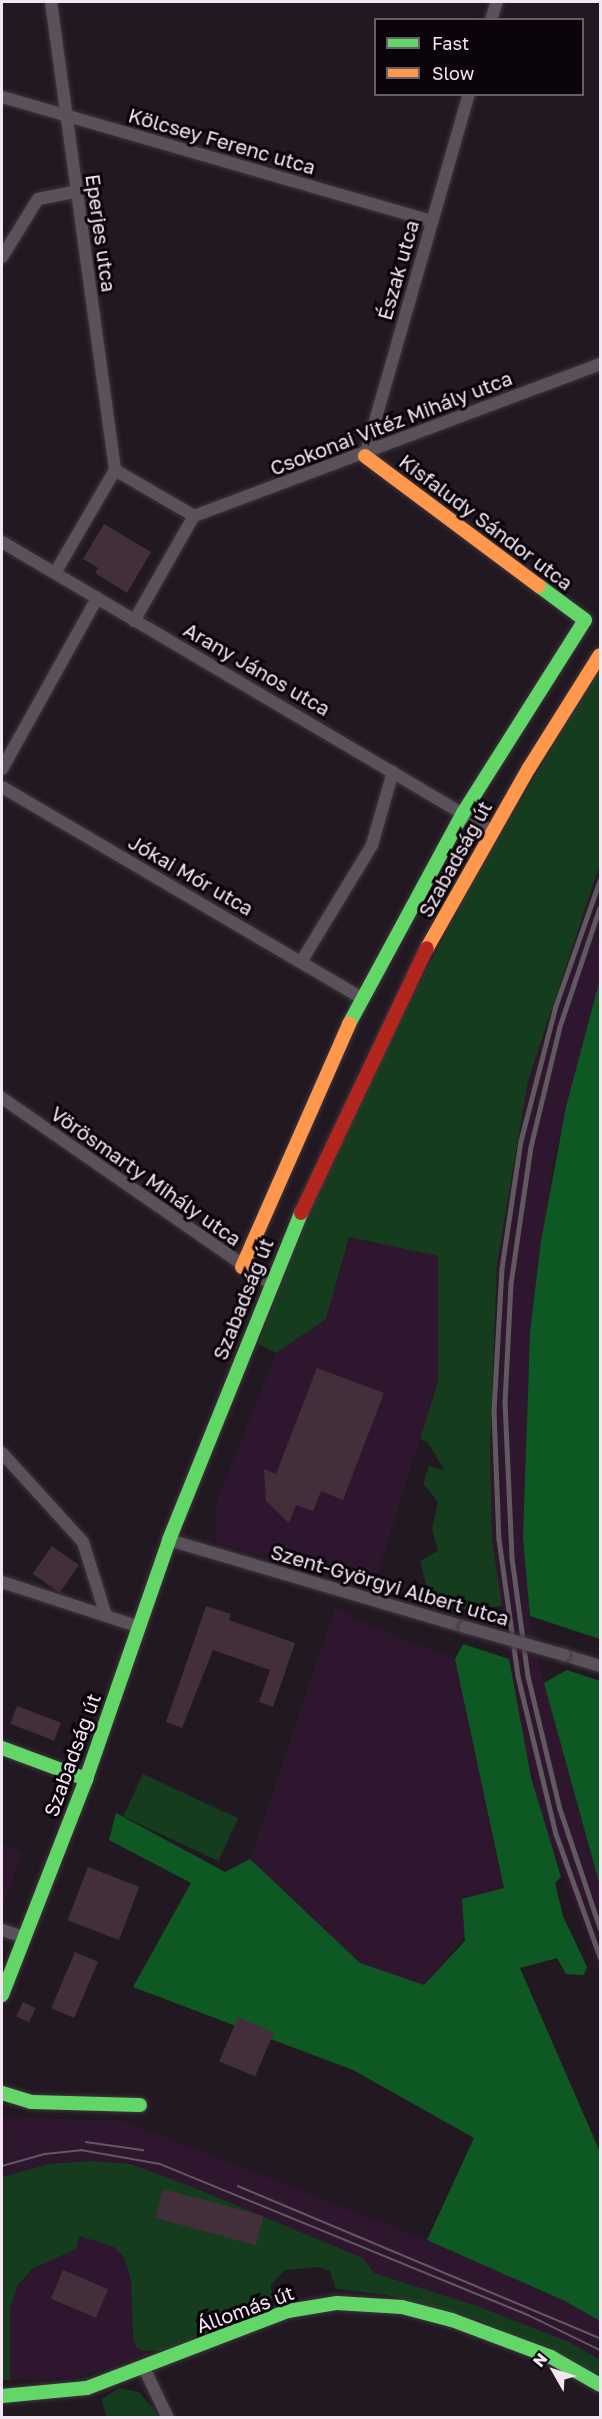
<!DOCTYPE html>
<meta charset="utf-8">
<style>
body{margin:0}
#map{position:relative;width:602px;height:2419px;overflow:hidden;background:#221822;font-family:"Golos Text",sans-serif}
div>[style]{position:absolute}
.built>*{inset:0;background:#2e172e}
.green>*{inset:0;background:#153c1d;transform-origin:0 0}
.forest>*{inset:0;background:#0e5923}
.building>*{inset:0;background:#432f3b;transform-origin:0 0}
.roads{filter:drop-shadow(0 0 2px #3d353d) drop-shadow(0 0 2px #3d353d)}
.street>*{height:12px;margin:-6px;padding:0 6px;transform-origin:6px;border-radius:6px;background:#5a515a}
.fast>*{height:14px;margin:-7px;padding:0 7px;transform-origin:7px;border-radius:7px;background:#63d668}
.slow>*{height:14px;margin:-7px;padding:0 7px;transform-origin:7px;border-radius:7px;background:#ff974d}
.jam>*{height:14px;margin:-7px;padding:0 7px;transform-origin:7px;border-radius:7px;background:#b3261e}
.tram>*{height:1.5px;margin:-0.75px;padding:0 0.75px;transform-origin:0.75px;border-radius:0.75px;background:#605960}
.rail>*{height:4.5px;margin:-2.25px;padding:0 2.25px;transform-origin:2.25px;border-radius:2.25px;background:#605960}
.bridges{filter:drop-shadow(0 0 2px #3d353d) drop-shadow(0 0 2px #3d353d)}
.street-bridge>*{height:12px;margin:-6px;padding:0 6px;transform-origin:6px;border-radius:6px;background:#5a515a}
span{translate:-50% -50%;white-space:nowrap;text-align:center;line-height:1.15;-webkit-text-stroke:6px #0b040b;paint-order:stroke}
.street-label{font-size:20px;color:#f3e5f2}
.frame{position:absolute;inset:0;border:3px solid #f3e5f2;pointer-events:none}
.legend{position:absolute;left:374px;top:18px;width:210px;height:78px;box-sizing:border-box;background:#0b040b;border:2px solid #685e67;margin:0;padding:8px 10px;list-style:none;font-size:18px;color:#f3e5f2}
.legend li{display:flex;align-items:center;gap:12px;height:30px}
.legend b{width:30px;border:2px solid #685e67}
.north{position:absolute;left:524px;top:2341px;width:60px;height:60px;-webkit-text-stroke:4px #0b040b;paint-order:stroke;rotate:309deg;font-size:16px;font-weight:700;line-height:24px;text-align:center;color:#f3e5f2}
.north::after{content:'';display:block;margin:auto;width:21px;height:27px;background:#f3e5f2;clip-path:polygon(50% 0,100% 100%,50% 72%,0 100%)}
</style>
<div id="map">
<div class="built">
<i style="clip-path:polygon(600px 864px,600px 979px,553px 1164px,530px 1333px,523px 1538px,530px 1616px,544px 1683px,600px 1886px,600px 1973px,543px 1822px,517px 1713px,492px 1539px,490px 1450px,497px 1263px,528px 1081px)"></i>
<i style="clip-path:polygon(349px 1237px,438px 1256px,438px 1382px,373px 1588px,216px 1542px,215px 1506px,276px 1353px,326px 1319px)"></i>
<i style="clip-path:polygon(335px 1607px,368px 1625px,455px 1659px,504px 1888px,424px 1985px,360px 1963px,250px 1859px)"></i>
<i style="clip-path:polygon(2px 1844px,23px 1852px,2px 1907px)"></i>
<i style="clip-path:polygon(2px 2117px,124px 2121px,427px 2240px,565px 2301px,600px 2321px,600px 2360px,477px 2306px,374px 2273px,363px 2258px,185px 2184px,11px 2173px,2px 2177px)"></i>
<i style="clip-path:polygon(79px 2236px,114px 2247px,124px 2257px,131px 2280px,133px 2338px,144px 2351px,155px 2352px,76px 2378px,10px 2380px,10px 2309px,18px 2285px,32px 2269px,53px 2259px)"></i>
</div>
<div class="green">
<i style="clip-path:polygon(600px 667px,600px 864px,528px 1081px,497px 1263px,490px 1450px,492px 1539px,502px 1606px,456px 1610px,429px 1596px,420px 1561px,438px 1551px,432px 1529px,438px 1502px,423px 1483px,429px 1466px,445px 1470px,427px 1442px,420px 1439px,438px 1382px,438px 1256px,349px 1237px,326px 1319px,276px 1353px,258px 1344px,324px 1173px,403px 1014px,482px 865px)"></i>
<i style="left:143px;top:1774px;width:105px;height:47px;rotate:25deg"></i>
<i style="clip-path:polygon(92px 2161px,130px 2164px,185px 2184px,363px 2258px,374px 2273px,477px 2306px,569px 2342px,600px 2360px,600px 2376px,478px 2320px,387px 2295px,336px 2289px,330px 2271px,317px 2267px,285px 2270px,270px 2286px,274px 2296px,270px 2306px,163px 2351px,144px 2351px,136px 2347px,133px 2338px,131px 2280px,124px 2257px,114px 2247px,79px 2236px,76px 2249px,32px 2269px,18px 2285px,10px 2309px,10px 2380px,2px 2380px,2px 2177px,49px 2164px)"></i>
<i style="clip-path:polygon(119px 2388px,139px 2392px,160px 2417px,106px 2417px,102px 2399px)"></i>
</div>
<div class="forest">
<i style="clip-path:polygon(600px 979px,600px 1639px,530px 1616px,523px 1538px,530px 1333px,541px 1241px,566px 1107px)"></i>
<i style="clip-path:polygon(463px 1644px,509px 1659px,531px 1777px,561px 1877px,555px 1883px,563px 1916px,587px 1967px,584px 1975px,566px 1974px,557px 1958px,520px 1968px,600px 2152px,600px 2321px,565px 2301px,427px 2240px,474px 2138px,353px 2070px,133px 1987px,191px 1883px,109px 1840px,116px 1813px,225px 1872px,250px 1859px,360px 1963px,424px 1985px,465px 1941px,462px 1899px,504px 1888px,455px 1659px)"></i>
<i style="clip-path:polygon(567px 1670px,600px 1681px,600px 1886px,544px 1683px)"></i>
</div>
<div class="building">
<i style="clip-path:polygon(104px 524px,151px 552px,127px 593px,95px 573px,98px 568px,83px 559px)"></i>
<i style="clip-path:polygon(317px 1368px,384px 1393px,343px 1500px,321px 1491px,313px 1511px,296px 1505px,289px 1523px,266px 1501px,264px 1469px,276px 1474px)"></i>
<i style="left:52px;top:1546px;width:33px;height:34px;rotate:35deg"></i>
<i style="clip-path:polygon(206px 1606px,231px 1614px,229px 1620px,295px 1643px,273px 1707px,259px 1702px,270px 1670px,213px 1650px,182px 1728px,166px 1722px)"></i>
<i style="left:17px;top:1706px;width:47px;height:19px;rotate:21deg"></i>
<i style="left:88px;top:1867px;width:55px;height:57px;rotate:21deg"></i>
<i style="left:75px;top:1952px;width:25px;height:61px;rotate:23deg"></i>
<i style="left:23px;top:2002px;width:14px;height:16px;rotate:25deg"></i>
<i style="left:238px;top:2017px;width:39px;height:48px;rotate:23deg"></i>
<i style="left:163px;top:2189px;width:104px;height:30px;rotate:15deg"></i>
<i style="left:63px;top:2270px;width:49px;height:31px;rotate:23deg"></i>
</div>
<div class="roads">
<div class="street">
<i style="left:51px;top:2px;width:472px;rotate:82.2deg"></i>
<i style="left:491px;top:20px;width:19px;rotate:-72deg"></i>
<i style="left:2px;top:97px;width:448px;rotate:16.1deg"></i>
<i style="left:2px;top:257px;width:68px;rotate:-58.2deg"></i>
<i style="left:38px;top:199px;width:38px;rotate:-11deg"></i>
<i style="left:365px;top:456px;width:377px;rotate:-74deg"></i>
<i style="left:2px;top:542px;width:569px;rotate:30.53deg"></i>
<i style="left:55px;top:573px;width:119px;rotate:-59.8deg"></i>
<i style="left:115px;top:470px;width:91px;rotate:30.2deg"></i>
<i style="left:134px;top:621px;width:121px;rotate:-60.3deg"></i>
<i style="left:194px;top:516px;width:434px;rotate:-20.5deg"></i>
<i style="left:2px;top:769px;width:196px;rotate:-60.9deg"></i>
<i style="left:2px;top:787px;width:416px;rotate:30.4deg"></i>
<i style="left:301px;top:962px;width:137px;rotate:-58.7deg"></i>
<i style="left:372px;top:845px;width:76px;rotate:-74deg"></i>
<i style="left:2px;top:1098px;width:325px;rotate:34.7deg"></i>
<i style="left:2px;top:1453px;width:120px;rotate:47.7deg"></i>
<i style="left:83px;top:1542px;width:77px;rotate:72.7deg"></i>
<i style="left:169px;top:1540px;width:309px;rotate:16.4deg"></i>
<i style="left:2px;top:1582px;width:142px;rotate:18.1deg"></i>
<i style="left:564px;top:1655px;width:38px;rotate:17deg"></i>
<i style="left:2px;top:1930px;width:22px;rotate:18deg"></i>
<i style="left:144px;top:2368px;width:55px;rotate:64.4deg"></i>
</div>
<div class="fast">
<i style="left:349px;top:1024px;width:240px;rotate:-61.6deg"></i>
<i style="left:463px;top:813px;width:228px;rotate:-57.7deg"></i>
<i style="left:585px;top:620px;width:57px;rotate:-143.5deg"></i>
<i style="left:2px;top:1748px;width:90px;rotate:20.3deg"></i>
<i style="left:2px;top:1995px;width:232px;rotate:-68.7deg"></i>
<i style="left:86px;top:1779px;width:253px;rotate:-70.8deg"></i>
<i style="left:169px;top:1540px;width:353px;rotate:-68deg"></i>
<i style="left:2px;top:2093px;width:30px;rotate:17deg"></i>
<i style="left:31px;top:2102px;width:109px;rotate:1.6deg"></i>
<i style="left:2px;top:2396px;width:85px;rotate:-5.4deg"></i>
<i style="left:87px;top:2388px;width:215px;rotate:-21deg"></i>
<i style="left:288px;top:2311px;width:50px;rotate:-9.3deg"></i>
<i style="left:337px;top:2303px;width:65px;rotate:3.5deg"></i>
<i style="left:402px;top:2307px;width:52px;rotate:14.6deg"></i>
<i style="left:452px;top:2320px;width:106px;rotate:20.5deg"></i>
<i style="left:551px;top:2357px;width:56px;rotate:29.7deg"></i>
</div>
<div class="slow">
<i style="left:365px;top:456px;width:217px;rotate:36.8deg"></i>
<i style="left:427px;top:948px;width:207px;rotate:-60.5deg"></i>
<i style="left:529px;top:768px;width:133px;rotate:-57.9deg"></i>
<i style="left:242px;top:1267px;width:266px;rotate:-66.2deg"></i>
</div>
<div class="jam">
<i style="left:301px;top:1213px;width:293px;rotate:-64.6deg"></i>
</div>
</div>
<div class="tram">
<i style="left:86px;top:2142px;width:58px;rotate:8deg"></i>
<i style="left:2px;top:2166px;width:45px;rotate:-15.6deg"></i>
<i style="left:45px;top:2154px;width:36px;rotate:-6deg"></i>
<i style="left:81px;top:2150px;width:80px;rotate:10deg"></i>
<i style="left:160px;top:2164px;width:398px;rotate:22.3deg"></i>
<i style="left:528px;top:2315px;width:80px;rotate:25.9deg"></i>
<i style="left:238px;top:2186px;width:393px;rotate:22.8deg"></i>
</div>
<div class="rail">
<i style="left:600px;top:881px;width:133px;rotate:109.4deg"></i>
<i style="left:556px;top:1006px;width:139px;rotate:104.5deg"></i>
<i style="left:521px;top:1141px;width:128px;rotate:98.5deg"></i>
<i style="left:502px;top:1268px;width:143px;rotate:93.2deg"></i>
<i style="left:494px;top:1411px;width:128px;rotate:87.8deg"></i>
<i style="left:499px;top:1539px;width:138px;rotate:82.1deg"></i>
<i style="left:518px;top:1676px;width:163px;rotate:76.5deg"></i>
<i style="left:556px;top:1834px;width:131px;rotate:70.3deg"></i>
<i style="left:600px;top:908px;width:126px;rotate:108.6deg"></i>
<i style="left:560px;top:1027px;width:123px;rotate:103.6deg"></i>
<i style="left:531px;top:1147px;width:138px;rotate:98.3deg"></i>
<i style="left:511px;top:1284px;width:118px;rotate:92.9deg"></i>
<i style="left:505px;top:1402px;width:156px;rotate:87.4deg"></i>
<i style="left:512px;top:1558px;width:119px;rotate:82.3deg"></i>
<i style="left:528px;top:1676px;width:137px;rotate:76.5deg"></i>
<i style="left:560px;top:1809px;width:126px;rotate:71.4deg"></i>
</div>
<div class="bridges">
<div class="street-bridge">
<i style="left:465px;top:1627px;width:103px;rotate:15.8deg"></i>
</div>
</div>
<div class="street-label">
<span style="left:222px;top:141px;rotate:16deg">Kölcsey Ferenc utca</span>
<span style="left:101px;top:233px;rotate:82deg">Eperjes utca</span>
<span style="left:398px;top:270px;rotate:-74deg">Észak utca</span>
<span style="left:391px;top:423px;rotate:-21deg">Csokonai Vitéz Mihály utca</span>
<span style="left:486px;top:522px;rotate:37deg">Kisfaludy Sándor utca</span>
<span style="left:257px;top:669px;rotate:30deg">Arany János utca</span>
<span style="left:455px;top:859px;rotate:-61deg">Szabadság út</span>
<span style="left:191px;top:875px;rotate:30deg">Jókai Mór utca</span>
<span style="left:146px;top:1176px;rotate:35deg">Vörösmarty Mihály utca</span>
<span style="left:243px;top:1299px;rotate:-68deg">Szabadság út</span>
<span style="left:390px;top:1585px;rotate:16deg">Szent-Györgyi Albert utca</span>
<span style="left:72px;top:1755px;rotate:-70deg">Szabadság út</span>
<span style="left:245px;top:2309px;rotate:-20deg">Állomás út</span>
</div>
<div class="frame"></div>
<ul class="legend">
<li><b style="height:8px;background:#63d668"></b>Fast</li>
<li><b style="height:8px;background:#ff974d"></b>Slow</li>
</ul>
<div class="north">N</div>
</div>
